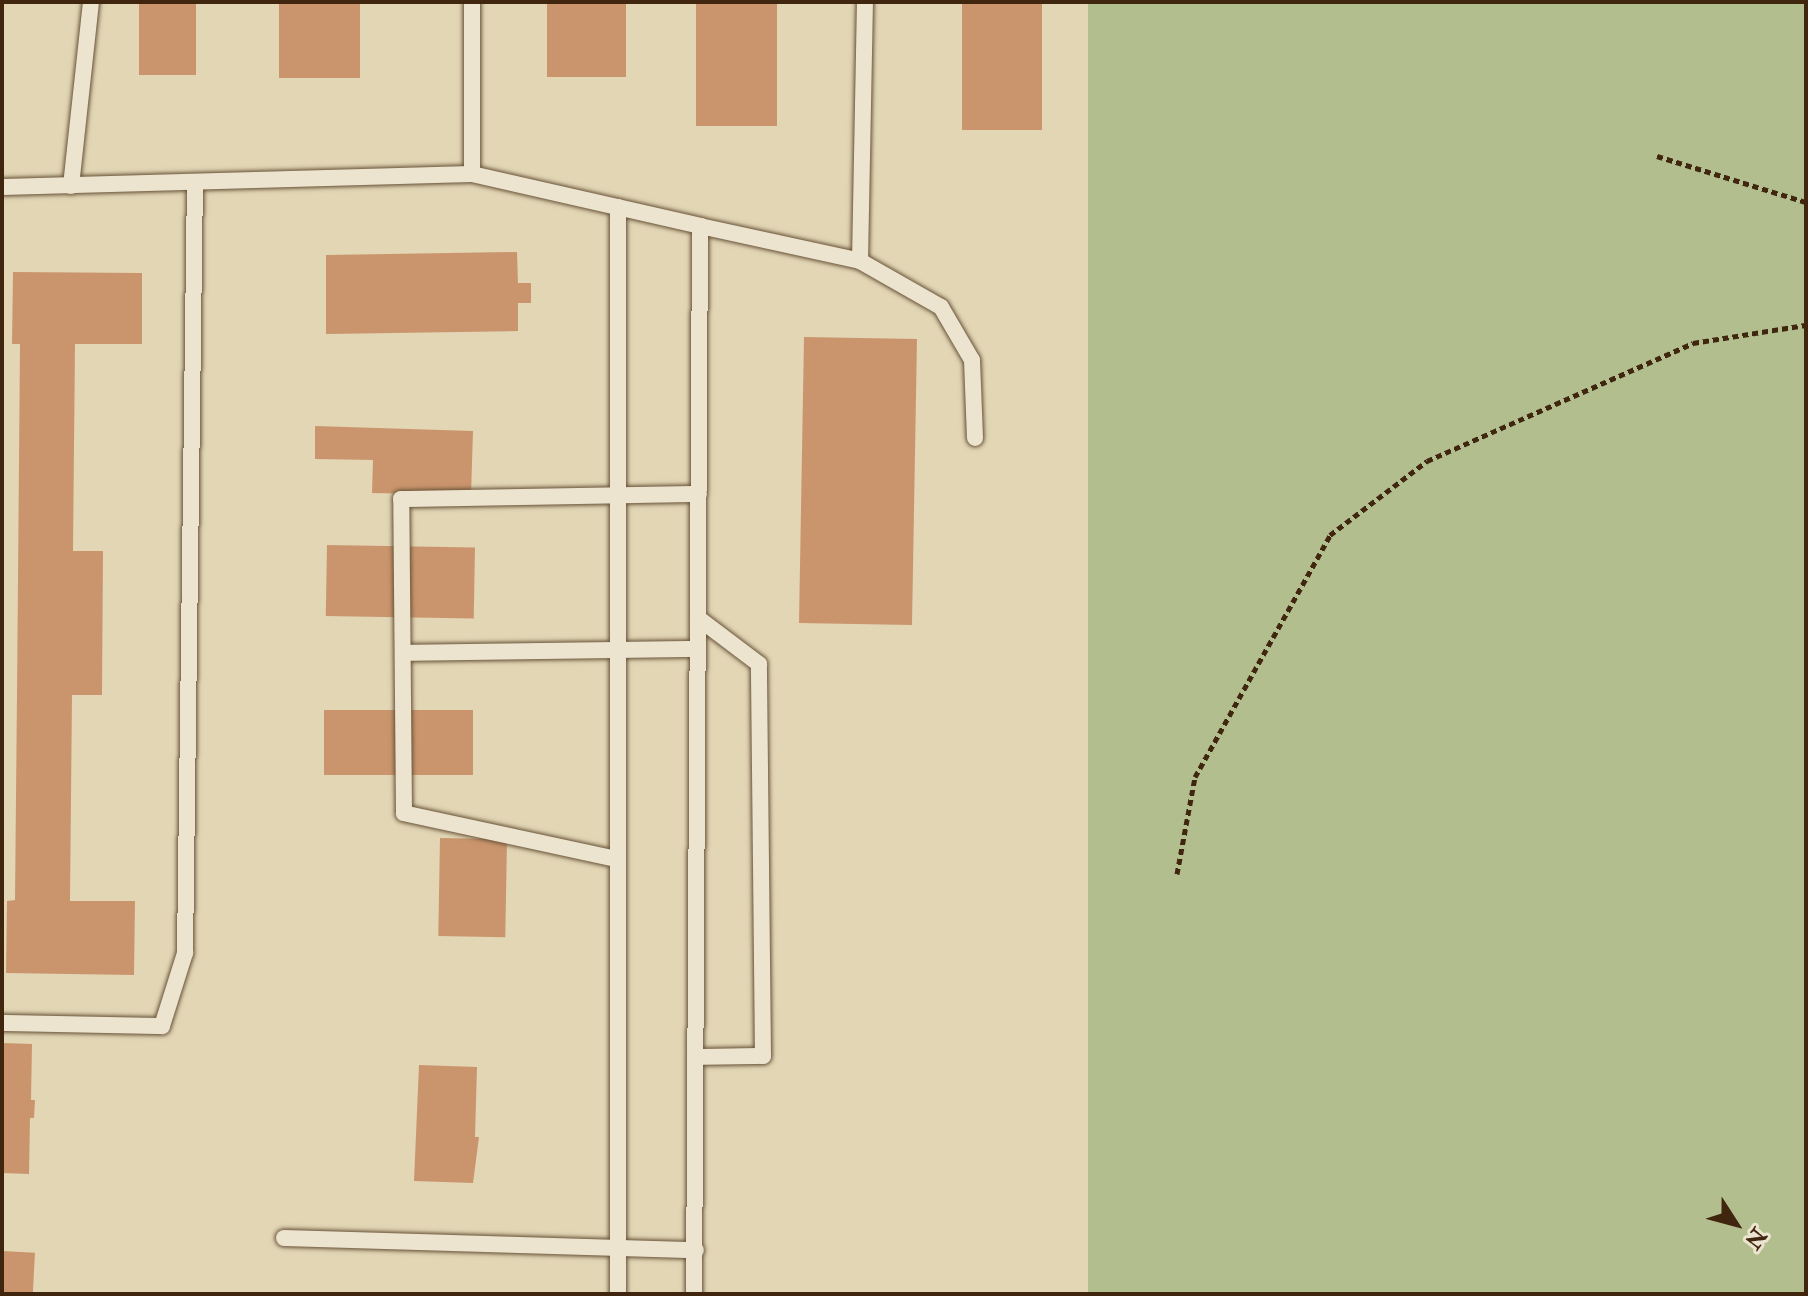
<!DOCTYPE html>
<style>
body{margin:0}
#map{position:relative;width:1808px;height:1296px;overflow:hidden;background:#e2d6b5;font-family:"IM FELL Double Pica",serif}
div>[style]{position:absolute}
.green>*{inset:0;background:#b2be8e;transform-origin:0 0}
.building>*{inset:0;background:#ca956d;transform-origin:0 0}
.path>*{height:5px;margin-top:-2.5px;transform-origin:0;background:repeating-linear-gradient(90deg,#40260f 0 6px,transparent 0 10px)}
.roads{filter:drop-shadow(0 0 2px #685238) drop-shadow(0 0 2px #685238)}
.service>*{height:16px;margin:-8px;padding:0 8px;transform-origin:8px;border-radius:8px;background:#ece4cf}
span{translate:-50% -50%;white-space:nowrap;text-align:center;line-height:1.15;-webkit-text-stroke:8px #ece4cf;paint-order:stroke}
.frame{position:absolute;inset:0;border:4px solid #40260f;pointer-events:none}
.north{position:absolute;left:1696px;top:1184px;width:80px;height:80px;-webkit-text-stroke:6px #ece4cf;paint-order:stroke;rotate:126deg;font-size:22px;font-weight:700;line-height:32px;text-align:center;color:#40260f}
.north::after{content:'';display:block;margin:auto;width:28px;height:36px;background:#40260f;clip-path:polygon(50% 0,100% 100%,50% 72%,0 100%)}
</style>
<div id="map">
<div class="green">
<i style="left:1088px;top:2px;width:718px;height:1292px"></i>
</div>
<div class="building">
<i style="left:139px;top:2px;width:57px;height:73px"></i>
<i style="left:279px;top:2px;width:81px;height:76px"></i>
<i style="left:547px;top:2px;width:79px;height:75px"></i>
<i style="left:696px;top:2px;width:81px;height:124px"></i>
<i style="left:962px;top:2px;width:80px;height:128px"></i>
<i style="clip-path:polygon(517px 252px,518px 283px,531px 283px,531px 303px,518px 303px,518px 331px,326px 334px,326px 255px)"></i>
<i style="clip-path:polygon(13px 272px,142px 273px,142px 344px,75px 344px,73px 551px,103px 551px,102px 695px,72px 695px,70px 901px,135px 901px,134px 975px,6px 973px,7px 901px,15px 900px,17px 695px,20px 344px,12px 344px)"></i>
<i style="left:804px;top:337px;width:113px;height:286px;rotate:1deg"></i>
<i style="clip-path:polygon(315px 426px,473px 431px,471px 495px,372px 493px,373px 460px,315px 459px)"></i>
<i style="left:327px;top:545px;width:148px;height:71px;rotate:1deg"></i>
<i style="left:324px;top:710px;width:149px;height:65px"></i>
<i style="left:440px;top:838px;width:67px;height:98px;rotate:1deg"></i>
<i style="clip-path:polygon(2px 1043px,32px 1044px,31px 1100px,35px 1100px,34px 1118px,30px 1118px,29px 1174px,2px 1173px)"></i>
<i style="clip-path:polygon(419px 1065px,477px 1067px,475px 1137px,479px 1137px,473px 1183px,414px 1181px)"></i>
<i style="left:2px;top:1251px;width:33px;height:43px;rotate:3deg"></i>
</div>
<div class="path">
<i style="left:1657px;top:156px;width:156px;rotate:17.2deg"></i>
<i style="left:1177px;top:874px;width:99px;rotate:-79.5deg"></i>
<i style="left:1195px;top:777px;width:277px;rotate:-60.8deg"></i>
<i style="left:1330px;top:535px;width:122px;rotate:-37.3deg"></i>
<i style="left:1427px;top:461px;width:291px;rotate:-23.9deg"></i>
<i style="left:1693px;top:343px;width:114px;rotate:-9.1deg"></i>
</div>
<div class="roads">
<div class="service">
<i style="left:472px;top:2px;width:172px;rotate:90deg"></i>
<i style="left:71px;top:186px;width:185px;rotate:-83.8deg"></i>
<i style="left:2px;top:187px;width:470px;rotate:-1.6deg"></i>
<i style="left:472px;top:174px;width:234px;rotate:12.8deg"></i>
<i style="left:700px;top:226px;width:1068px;rotate:90.32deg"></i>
<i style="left:618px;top:207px;width:1087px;rotate:90deg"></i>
<i style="left:700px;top:226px;width:164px;rotate:12.3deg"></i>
<i style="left:860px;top:261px;width:93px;rotate:29.6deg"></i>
<i style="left:941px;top:307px;width:61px;rotate:59.7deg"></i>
<i style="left:972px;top:360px;width:78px;rotate:87.8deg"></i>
<i style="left:860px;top:261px;width:259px;rotate:-88.9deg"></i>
<i style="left:403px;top:653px;width:295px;rotate:-0.8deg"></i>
<i style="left:616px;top:859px;width:217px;rotate:-167.8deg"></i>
<i style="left:404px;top:813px;width:314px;rotate:-90.5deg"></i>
<i style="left:401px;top:499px;width:298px;rotate:-1deg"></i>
<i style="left:2px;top:1023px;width:160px;rotate:1.1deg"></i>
<i style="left:162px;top:1026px;width:77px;rotate:-72.5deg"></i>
<i style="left:185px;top:953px;width:771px;rotate:-89.26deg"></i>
<i style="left:696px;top:1057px;width:67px;rotate:-0.9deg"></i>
<i style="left:763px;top:1056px;width:392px;rotate:-90.6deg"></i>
<i style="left:759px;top:664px;width:76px;rotate:-143deg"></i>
<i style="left:284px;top:1238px;width:412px;rotate:1.7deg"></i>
</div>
</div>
<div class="frame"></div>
<div class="north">N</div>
</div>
